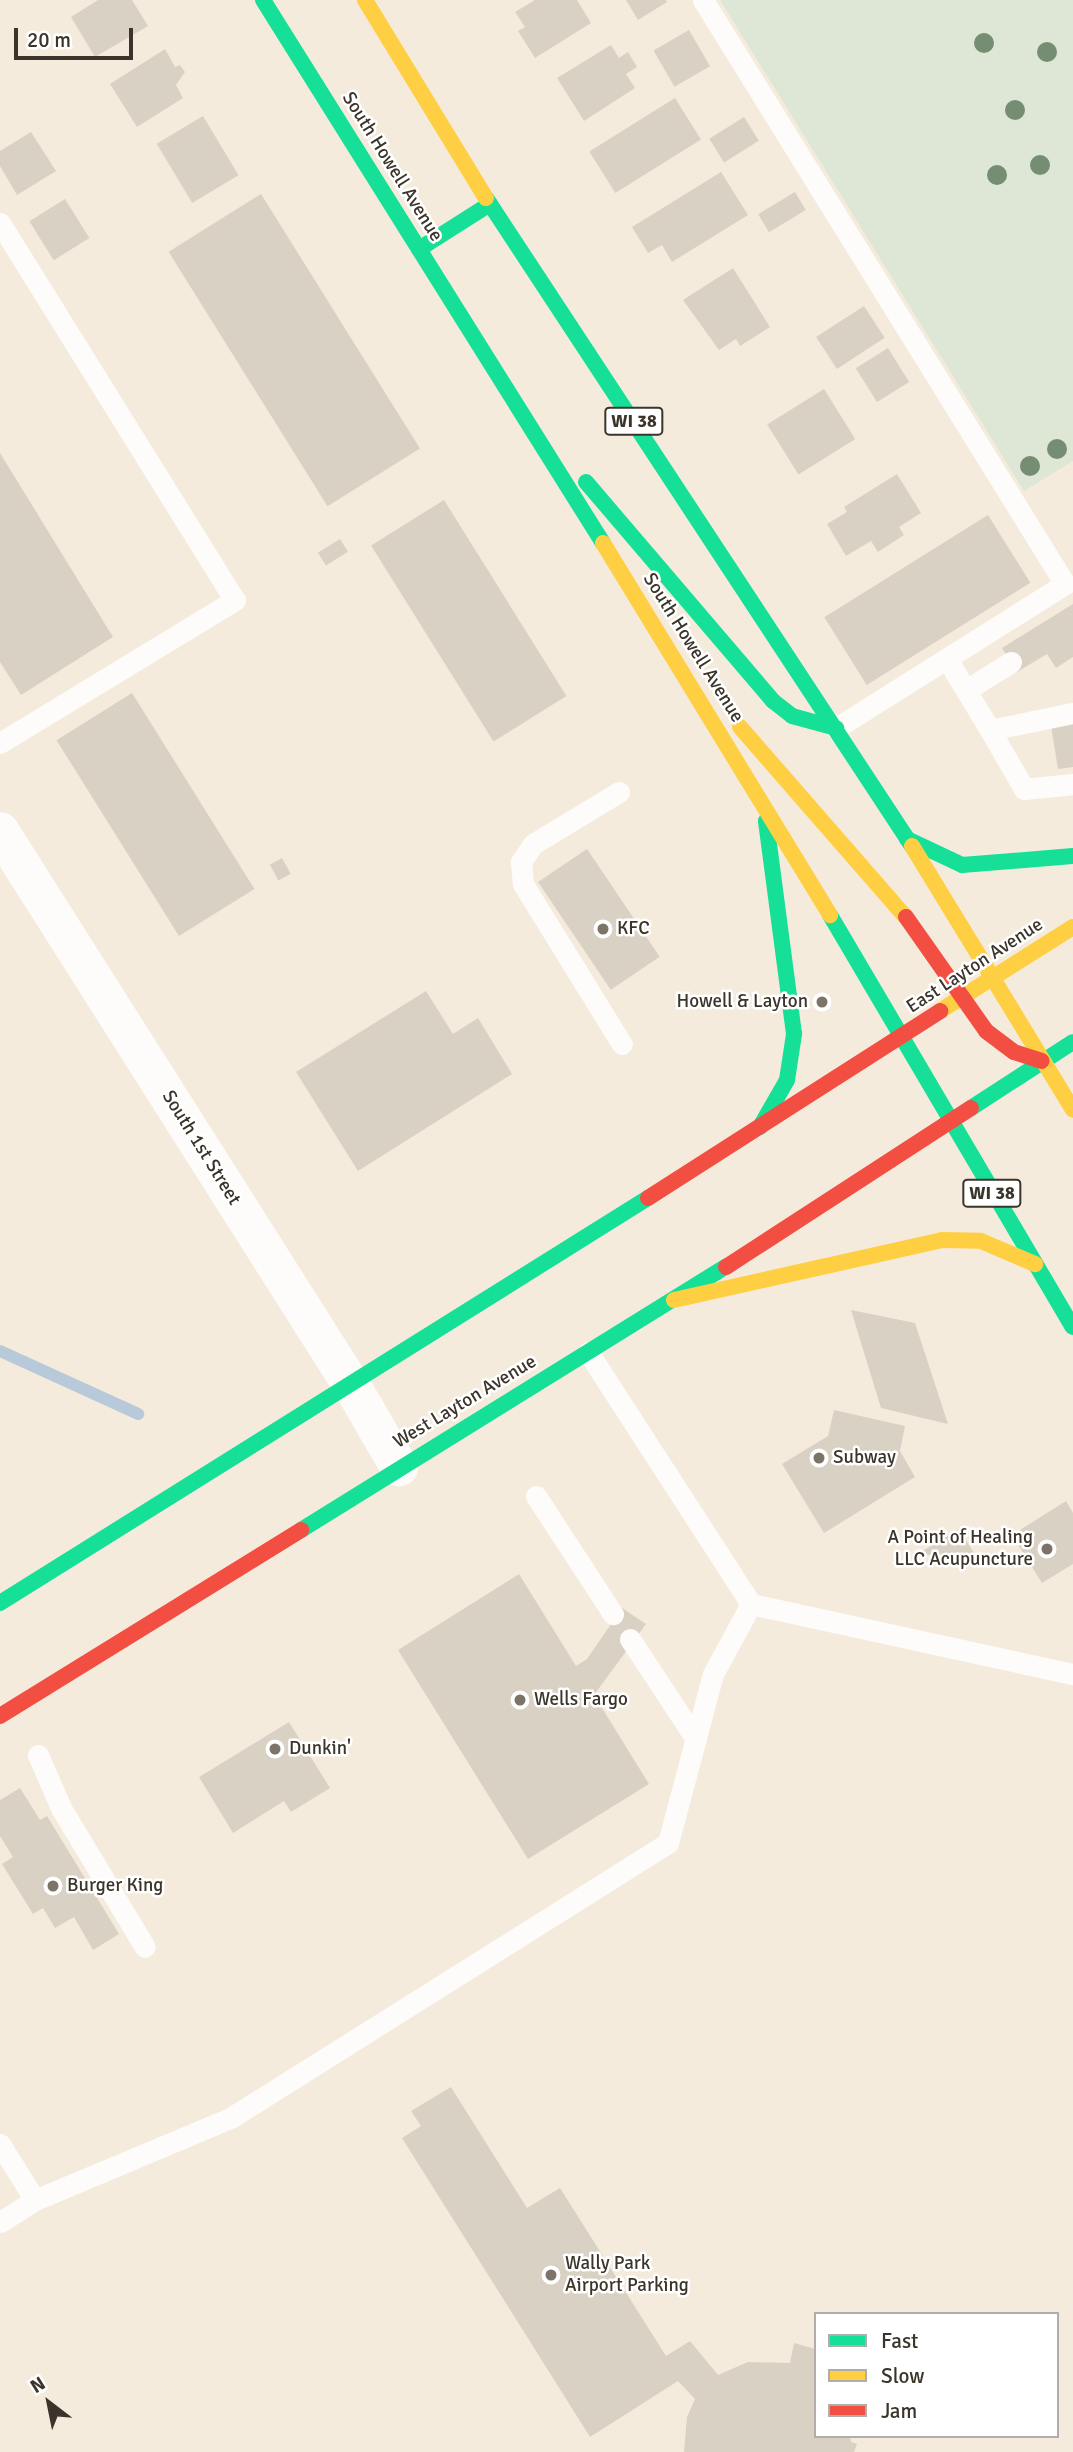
<!DOCTYPE html>
<style>
body{margin:0}
#map{position:relative;width:1073px;height:2452px;overflow:hidden;background:#f5ebdd;font-family:Signika,sans-serif}
div>[style]{position:absolute}
.green>*{inset:0;background:#dee7d6}
.stream>*{height:12px;margin:-6px;padding:0 6px;transform-origin:6px;border-radius:6px;background:#b8cad9}
.building>*{inset:0;background:#d9d1c4;transform-origin:0 0}
.lane>*{height:21px;margin:-10.5px;padding:0 10.5px;transform-origin:10.5px;border-radius:10.5px;background:#fefcfa}
.street>*{height:38px;margin:-19px;padding:0 19px;transform-origin:19px;border-radius:19px;background:#fefcfa}
.fast>*{height:16px;margin:-8px;padding:0 8px;transform-origin:8px;border-radius:8px;background:#16e098}
.slow>*{height:16px;margin:-8px;padding:0 8px;transform-origin:8px;border-radius:8px;background:#ffcf43}
.jam>*{height:16px;margin:-8px;padding:0 8px;transform-origin:8px;border-radius:8px;background:#f24e42}
.trees>*{width:20px;height:20px;margin:-10px;border-radius:50%;background:#758d73}
.dots>*{width:19px;height:19px;translate:-50% -50%;box-sizing:border-box;border:4px solid #fff;border-radius:50%}
span{translate:-50% -50%;white-space:nowrap;text-align:center;line-height:1.15;-webkit-text-stroke:5px #fff;paint-order:stroke}
.shield-label span{padding:2px 5px;background:#fff;border:2px solid;border-radius:5px;-webkit-text-stroke-width:0}
.shield-label{font-size:18px;color:#3b342a;font-weight:700}
.street-label{font-size:19px;color:#3b342a}
.poi-label{font-size:19px;color:#3b342a}
.left{translate:0 -50%;text-align:left}
.right{translate:-100% -50%;text-align:right}
.legend{position:absolute;left:814px;top:2312px;width:245px;height:126px;box-sizing:border-box;background:#fff;border:2px solid #b1aeaa;margin:0;padding:9px 12px;list-style:none;font-size:21px;color:#3b342a}
.legend li{display:flex;align-items:center;gap:14px;height:35px}
.legend b{width:35px;border:2px solid #b1aeaa}
.north{position:absolute;left:14px;top:2368px;width:70px;height:70px;-webkit-text-stroke:5px #fff;paint-order:stroke;rotate:328deg;font-size:19px;font-weight:700;line-height:28px;text-align:center;color:#3b342a}
.north::after{content:'';display:block;margin:auto;width:24px;height:32px;background:#3b342a;clip-path:polygon(50% 0,100% 100%,50% 72%,0 100%)}
.scale{position:absolute;left:14px;top:28px;width:119px;height:32px;box-sizing:border-box;border:4px solid #3b342a;border-top:0;padding-left:9px;font-size:21px;line-height:24px;white-space:nowrap;color:#3b342a;-webkit-text-stroke:5px #fff;paint-order:stroke}
</style>
<div id="map">
<div class="green">
<i style="clip-path:polygon(720px 0,1073px 0,1073px 461px,1024px 491px)"></i>
</div>
<div class="stream">
<i style="left:0;top:1351px;width:152px;rotate:24.5deg"></i>
</div>
<div class="building">
<i style="clip-path:polygon(98px 0,132px 0,148px 26px,95px 57px,71px 17px)"></i>
<i style="clip-path:polygon(535px 0,577px 0,591px 23px,535px 58px,518px 31px,525px 27px,515px 12px)"></i>
<i style="clip-path:polygon(626px 0,666px 0,667px 2px,638px 20px)"></i>
<i style="left:689px;top:30px;width:42px;height:41px;rotate:60deg"></i>
<i style="clip-path:polygon(611px 45px,619px 58px,628px 52px,637px 67px,626px 74px,635px 88px,584px 121px,557px 78px)"></i>
<i style="clip-path:polygon(165px 49px,175px 67px,180px 65px,185px 72px,176px 85px,183px 98px,137px 127px,110px 84px)"></i>
<i style="left:675px;top:98px;width:49px;height:101px;rotate:58deg"></i>
<i style="left:203px;top:116px;width:69px;height:54px;rotate:59deg"></i>
<i style="left:744px;top:117px;width:28px;height:41px;rotate:58deg"></i>
<i style="clip-path:polygon(31px 132px,56px 171px,17px 195px,0 166px,0 151px)"></i>
<i style="clip-path:polygon(721px 172px,748px 215px,672px 262px,662px 245px,648px 253px,632px 227px)"></i>
<i style="left:795px;top:192px;width:21px;height:43px;rotate:59deg"></i>
<i style="left:261px;top:194px;width:300px;height:109px;rotate:58deg"></i>
<i style="left:65px;top:199px;width:46px;height:42px;rotate:58deg"></i>
<i style="clip-path:polygon(733px 268px,770px 327px,740px 346px,736px 339px,719px 350px,683px 300px)"></i>
<i style="left:864px;top:306px;width:38px;height:57px;rotate:57deg"></i>
<i style="left:888px;top:348px;width:40px;height:38px;rotate:58deg"></i>
<i style="left:824px;top:389px;width:59px;height:67px;rotate:58deg"></i>
<i style="clip-path:polygon(0 453px,113px 637px,21px 695px,0 662px)"></i>
<i style="clip-path:polygon(897px 474px,921px 513px,899px 527px,904px 535px,878px 552px,871px 541px,846px 556px,827px 524px,847px 512px,844px 507px)"></i>
<i style="left:444px;top:500px;width:231px;height:86px;rotate:58deg"></i>
<i style="left:988px;top:515px;width:80px;height:193px;rotate:58deg"></i>
<i style="left:340px;top:539px;width:15px;height:26px;rotate:58deg"></i>
<i style="clip-path:polygon(1073px 604px,1073px 657px,1056px 668px,1047px 654px,1017px 672px,1002px 648px)"></i>
<i style="left:132px;top:693px;width:231px;height:89px;rotate:58deg"></i>
<i style="clip-path:polygon(1073px 723px,1073px 767px,1058px 769px,1051px 726px)"></i>
<i style="left:587px;top:849px;width:130px;height:59px;rotate:56deg"></i>
<i style="left:282px;top:858px;width:18px;height:14px;rotate:61deg"></i>
<i style="clip-path:polygon(426px 991px,453px 1034px,478px 1018px,512px 1074px,358px 1171px,296px 1072px)"></i>
<i style="clip-path:polygon(851px 1310px,915px 1323px,948px 1424px,881px 1408px)"></i>
<i style="clip-path:polygon(834px 1410px,905px 1426px,900px 1451px,915px 1477px,824px 1533px,782px 1464px,828px 1436px)"></i>
<i style="clip-path:polygon(1066px 1501px,1073px 1513px,1073px 1564px,1042px 1583px,1012px 1535px)"></i>
<i style="clip-path:polygon(959px 1529px,979px 1561px,965px 1568px,921px 1552px)"></i>
<i style="clip-path:polygon(519px 1574px,576px 1666px,587px 1659px,622px 1608px,646px 1624px,594px 1695px,649px 1784px,528px 1859px,398px 1650px)"></i>
<i style="clip-path:polygon(289px 1722px,330px 1788px,291px 1812px,284px 1801px,233px 1833px,199px 1777px)"></i>
<i style="clip-path:polygon(20px 1788px,40px 1820px,47px 1816px,119px 1934px,93px 1950px,74px 1917px,55px 1928px,43px 1908px,33px 1914px,2px 1864px,13px 1857px,0 1836px,0 1800px)"></i>
<i style="clip-path:polygon(451px 2087px,527px 2208px,560px 2188px,666px 2356px,690px 2341px,718px 2375px,748px 2362px,790px 2363px,794px 2343px,812px 2348px,816px 2350px,816px 2436px,850px 2436px,851px 2442px,857px 2444px,854px 2452px,684px 2452px,687px 2417px,695px 2399px,678px 2381px,590px 2437px,402px 2138px,421px 2126px,411px 2111px)"></i>
</div>
<div class="lane">
<i style="left:703px;top:0;width:687px;rotate:58.21deg"></i>
<i style="left:1065px;top:584px;width:271px;rotate:147.8deg"></i>
<i style="left:0;top:223px;width:444px;rotate:58.1deg"></i>
<i style="left:235px;top:600px;width:275px;rotate:148.7deg"></i>
<i style="left:947px;top:659px;width:83px;rotate:58.8deg"></i>
<i style="left:990px;top:730px;width:85px;rotate:-11.6deg"></i>
<i style="left:966px;top:690px;width:53px;rotate:-31.9deg"></i>
<i style="left:990px;top:730px;width:68px;rotate:60deg"></i>
<i style="left:1024px;top:789px;width:49px;rotate:-5.8deg"></i>
<i style="left:619px;top:792px;width:100px;rotate:148.8deg"></i>
<i style="left:533px;top:844px;width:22px;rotate:124deg"></i>
<i style="left:521px;top:862px;width:22px;rotate:85deg"></i>
<i style="left:523px;top:884px;width:188px;rotate:58.3deg"></i>
<i style="left:588px;top:1352px;width:300px;rotate:57.1deg"></i>
<i style="left:536px;top:1496px;width:141px;rotate:56.9deg"></i>
<i style="left:630px;top:1639px;width:120px;rotate:56.6deg"></i>
<i style="left:38px;top:1755px;width:58px;rotate:66.5deg"></i>
<i style="left:61px;top:1808px;width:162px;rotate:58.9deg"></i>
<i style="left:0;top:2144px;width:66px;rotate:58deg"></i>
<i style="left:35px;top:2200px;width:41px;rotate:147.8deg"></i>
<i style="left:35px;top:2200px;width:214px;rotate:-22.8deg"></i>
<i style="left:232px;top:2117px;width:515px;rotate:-32.15deg"></i>
<i style="left:668px;top:1843px;width:175px;rotate:-75.1deg"></i>
<i style="left:713px;top:1674px;width:80px;rotate:-61.5deg"></i>
<i style="left:751px;top:1604px;width:330px;rotate:12.3deg"></i>
</div>
<div class="street">
<i style="left:0;top:831px;width:657px;rotate:57.62deg"></i>
<i style="left:352px;top:1386px;width:94px;rotate:59.9deg"></i>
</div>
<div class="fast">
<i style="left:263px;top:0;width:641px;rotate:57.95deg"></i>
<i style="left:486px;top:198px;width:775px;rotate:56.68deg"></i>
<i style="left:419px;top:249px;width:84px;rotate:-32.4deg"></i>
<i style="left:586px;top:482px;width:288px;rotate:49.5deg"></i>
<i style="left:773px;top:701px;width:24px;rotate:38deg"></i>
<i style="left:792px;top:716px;width:46px;rotate:15.3deg"></i>
<i style="left:907px;top:839px;width:61px;rotate:25.3deg"></i>
<i style="left:962px;top:865px;width:111px;rotate:-4.6deg"></i>
<i style="left:830px;top:915px;width:478px;rotate:59.5deg"></i>
<i style="left:971px;top:1108px;width:121px;rotate:-32.9deg"></i>
<i style="left:760px;top:1127px;width:54px;rotate:-60.1deg"></i>
<i style="left:787px;top:1080px;width:47px;rotate:-81.3deg"></i>
<i style="left:794px;top:1034px;width:215px;rotate:-97.5deg"></i>
<i style="left:301px;top:1530px;width:500px;rotate:-31.8deg"></i>
<i style="left:0;top:1603px;width:764px;rotate:-32.01deg"></i>
</div>
<div class="slow">
<i style="left:365px;top:0;width:232px;rotate:58.6deg"></i>
<i style="left:603px;top:543px;width:436px;rotate:58.6deg"></i>
<i style="left:740px;top:727px;width:252px;rotate:48.9deg"></i>
<i style="left:912px;top:846px;width:309px;rotate:58.6deg"></i>
<i style="left:940px;top:1011px;width:157px;rotate:-32.3deg"></i>
<i style="left:674px;top:1300px;width:275px;rotate:-12.6deg"></i>
<i style="left:942px;top:1240px;width:39px;rotate:1deg"></i>
<i style="left:981px;top:1241px;width:59px;rotate:23.1deg"></i>
</div>
<div class="jam">
<i style="left:906px;top:917px;width:139px;rotate:54.9deg"></i>
<i style="left:986px;top:1031px;width:35px;rotate:37deg"></i>
<i style="left:1014px;top:1052px;width:29px;rotate:18deg"></i>
<i style="left:648px;top:1198px;width:347px;rotate:-32.6deg"></i>
<i style="left:726px;top:1267px;width:292px;rotate:-33deg"></i>
<i style="left:0;top:1716px;width:354px;rotate:-31.7deg"></i>
</div>
<div class="trees">
<i style="left:984px;top:43px"></i>
<i style="left:1047px;top:52px"></i>
<i style="left:1015px;top:110px"></i>
<i style="left:1040px;top:165px"></i>
<i style="left:997px;top:175px"></i>
<i style="left:1057px;top:449px"></i>
<i style="left:1030px;top:466px"></i>
</div>
<div class="dots">
<i style="left:603px;top:929px;background:#7c7469"></i>
<i style="left:822px;top:1002px;background:#7c7469"></i>
<i style="left:819px;top:1458px;background:#7c7469"></i>
<i style="left:1047px;top:1549px;background:#7c7469"></i>
<i style="left:520px;top:1700px;background:#7c7469"></i>
<i style="left:275px;top:1749px;background:#7c7469"></i>
<i style="left:53px;top:1886px;background:#7c7469"></i>
<i style="left:551px;top:2275px;background:#7c7469"></i>
</div>
<div class="shield-label">
<span style="left:634px;top:421px">WI 38</span>
<span style="left:992px;top:1193px">WI 38</span>
</div>
<div class="street-label">
<span style="left:392px;top:167px;rotate:58deg">South Howell Avenue</span>
<span style="left:693px;top:648px;rotate:58deg">South Howell Avenue</span>
<span style="left:975px;top:966px;rotate:-33deg">East Layton Avenue</span>
<span style="left:201px;top:1148px;rotate:58deg">South 1st Street</span>
<span style="left:465px;top:1402px;rotate:-31deg">West Layton Avenue</span>
</div>
<div class="poi-label">
<span class="left" style="left:617px;top:929px">KFC</span>
<span class="right" style="left:808px;top:1002px">Howell &amp; Layton</span>
<span class="left" style="left:833px;top:1458px">Subway</span>
<span class="right" style="left:1033px;top:1549px">A Point of Healing<br>LLC Acupuncture</span>
<span class="left" style="left:534px;top:1700px">Wells Fargo</span>
<span class="left" style="left:289px;top:1749px">Dunkin'</span>
<span class="left" style="left:67px;top:1886px">Burger King</span>
<span class="left" style="left:565px;top:2275px">Wally Park<br>Airport Parking</span>
</div>
<ul class="legend">
<li><b style="height:9px;background:#16e098"></b>Fast</li>
<li><b style="height:9px;background:#ffcf43"></b>Slow</li>
<li><b style="height:9px;background:#f24e42"></b>Jam</li>
</ul>
<div class="north">N</div>
<div class="scale">20 m</div>
</div>
